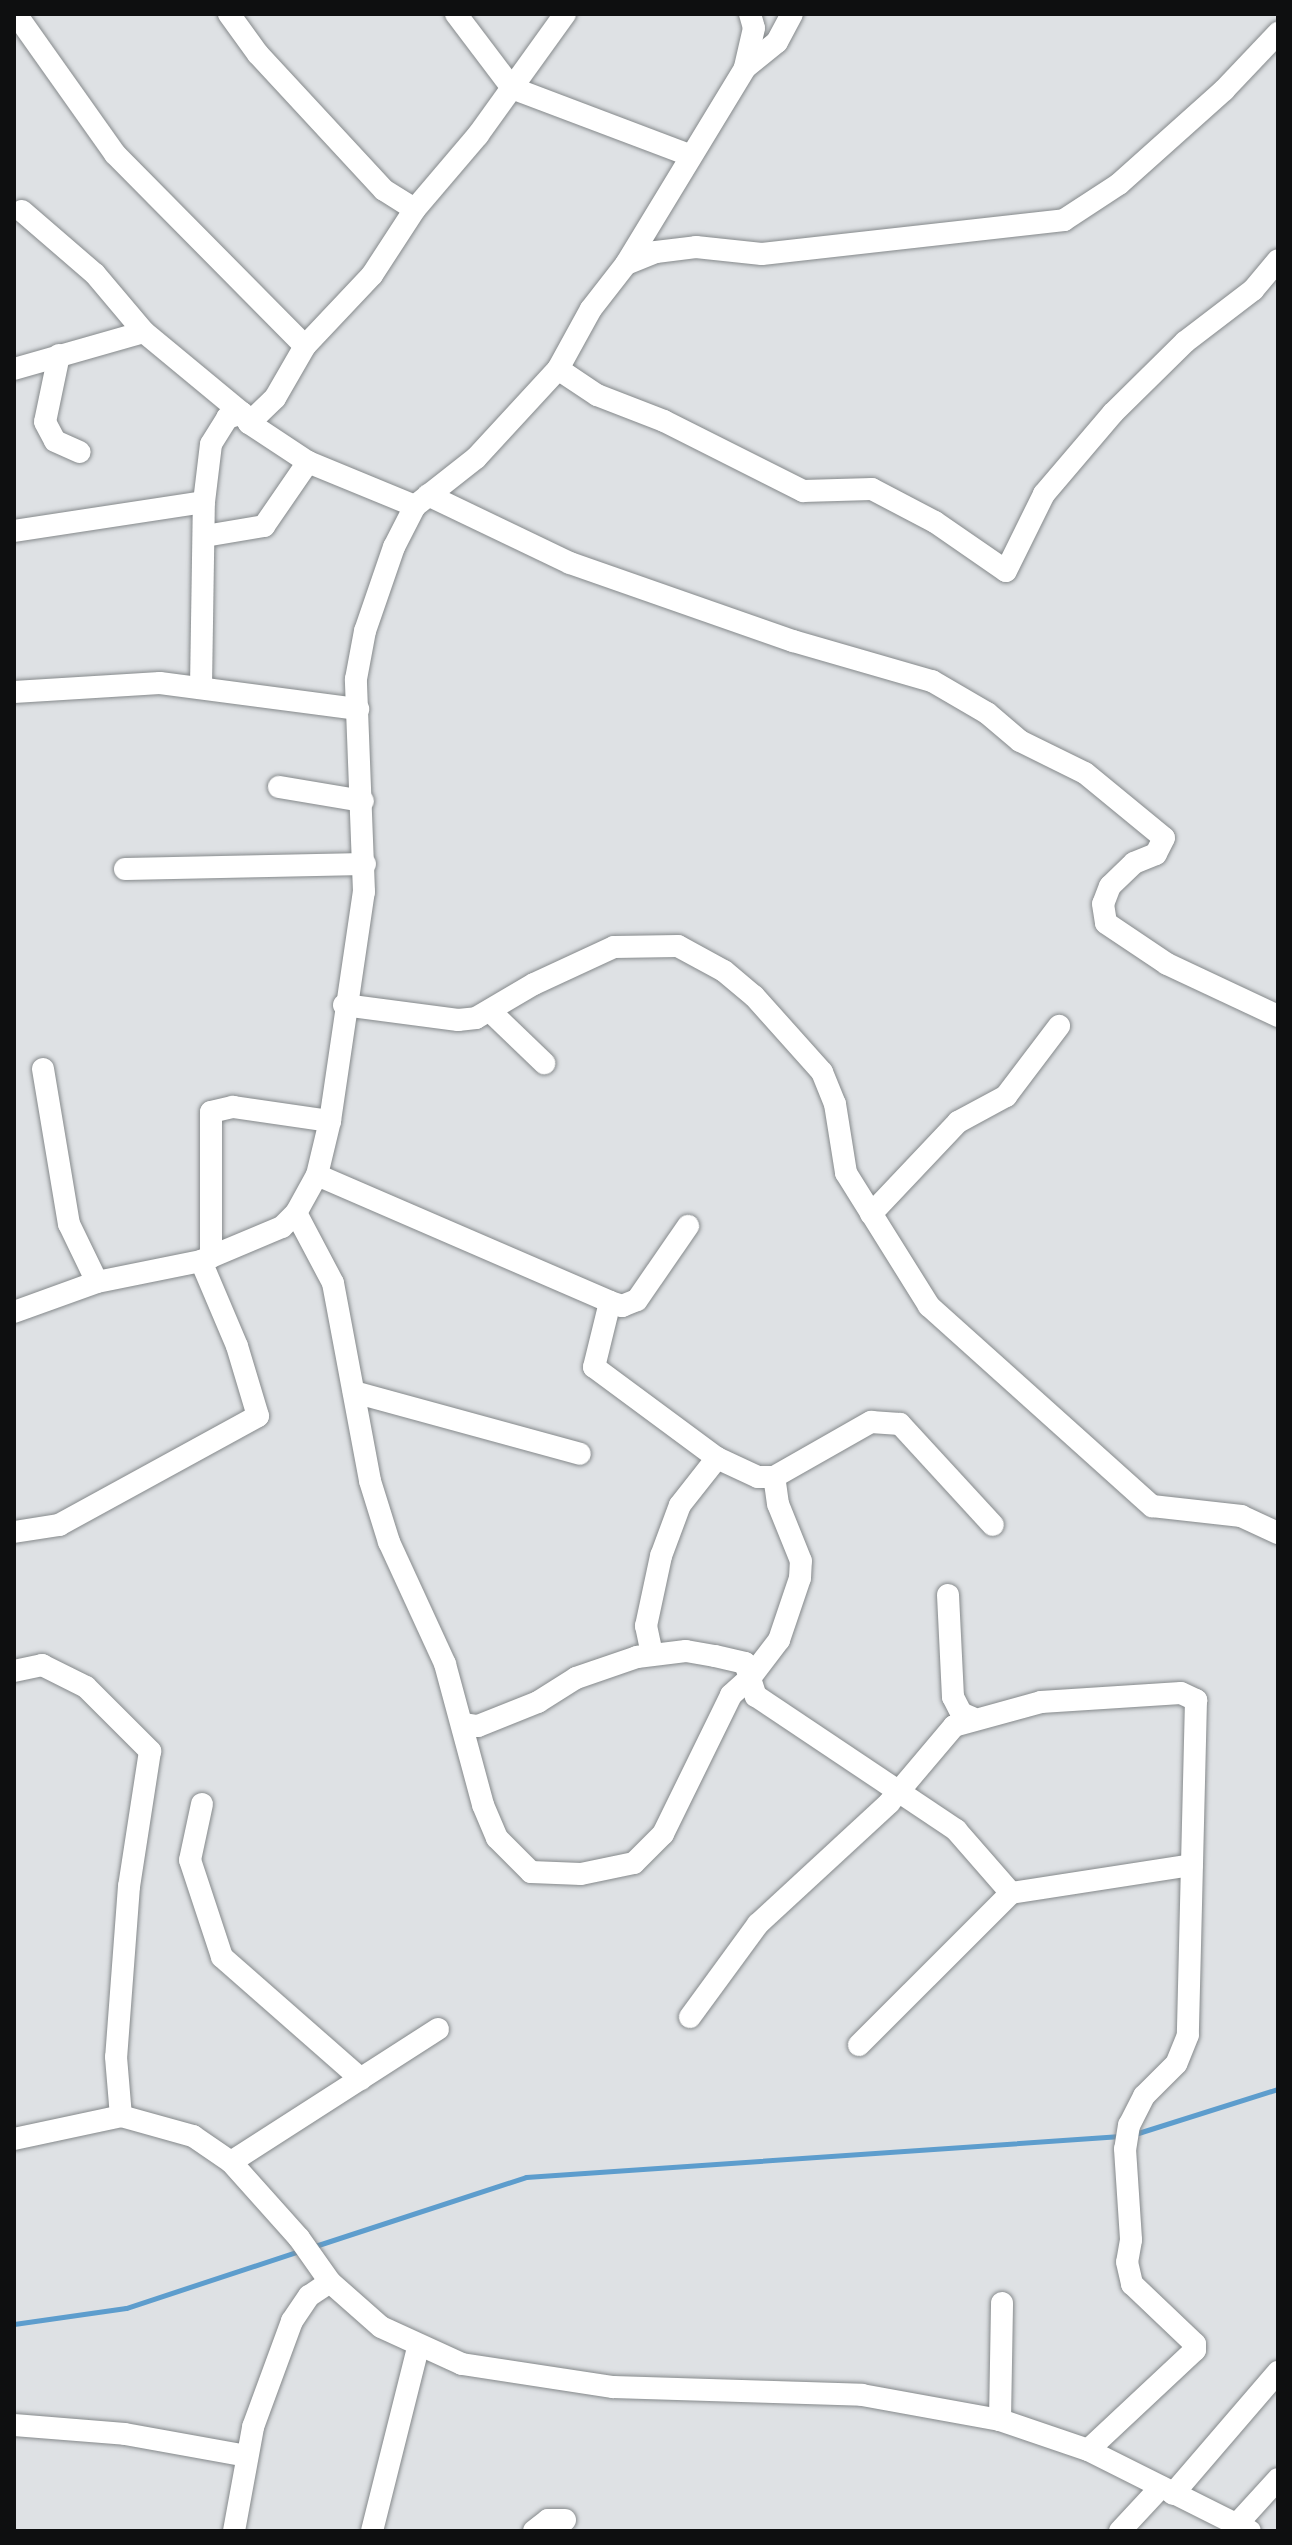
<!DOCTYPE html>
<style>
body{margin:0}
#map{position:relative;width:1292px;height:2545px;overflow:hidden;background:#dee1e4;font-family:"Sofia Sans Condensed",sans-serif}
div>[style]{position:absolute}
.stream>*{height:5px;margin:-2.5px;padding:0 2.5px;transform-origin:2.5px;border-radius:2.5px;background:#5d9dcd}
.roads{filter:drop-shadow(0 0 2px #85898b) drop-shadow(0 0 2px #85898b)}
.minor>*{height:22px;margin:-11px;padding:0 11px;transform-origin:11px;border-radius:11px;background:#fff}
span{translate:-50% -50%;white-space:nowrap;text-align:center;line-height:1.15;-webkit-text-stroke:6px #fff;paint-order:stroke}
.frame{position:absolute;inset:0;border:16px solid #0e0f10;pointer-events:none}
</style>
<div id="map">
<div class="stream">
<i style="left:1135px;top:2134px;width:150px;rotate:-17.5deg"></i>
<i style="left:312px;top:2247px;width:225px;rotate:-18.1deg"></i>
<i style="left:526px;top:2177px;width:596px;rotate:-3.94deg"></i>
<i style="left:14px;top:2324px;width:113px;rotate:-8.1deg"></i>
<i style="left:126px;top:2308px;width:182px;rotate:-18.2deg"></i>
</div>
<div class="roads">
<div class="minor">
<i style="left:16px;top:14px;width:171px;rotate:54.7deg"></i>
<i style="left:115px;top:154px;width:270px;rotate:45.3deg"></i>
<i style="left:305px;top:346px;width:60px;rotate:120deg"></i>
<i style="left:275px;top:398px;width:36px;rotate:136deg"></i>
<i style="left:229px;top:14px;width:49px;rotate:54.1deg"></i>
<i style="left:258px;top:54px;width:185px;rotate:47.2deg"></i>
<i style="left:384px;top:190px;width:36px;rotate:32deg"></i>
<i style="left:456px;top:14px;width:93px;rotate:52.9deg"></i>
<i style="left:512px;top:88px;width:189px;rotate:20.7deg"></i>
<i style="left:745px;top:67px;width:40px;rotate:-77deg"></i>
<i style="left:754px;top:28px;width:15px;rotate:-106deg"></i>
<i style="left:22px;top:211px;width:96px;rotate:40.8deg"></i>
<i style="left:95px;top:274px;width:76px;rotate:49.8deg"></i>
<i style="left:626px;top:264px;width:229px;rotate:-58.7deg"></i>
<i style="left:745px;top:68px;width:41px;rotate:-39.1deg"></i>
<i style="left:777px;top:42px;width:32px;rotate:-62deg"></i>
<i style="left:305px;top:346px;width:98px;rotate:-46.7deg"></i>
<i style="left:372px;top:275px;width:79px;rotate:-56.9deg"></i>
<i style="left:415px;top:209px;width:97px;rotate:-49.6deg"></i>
<i style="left:478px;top:135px;width:149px;rotate:-54.3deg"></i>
<i style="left:59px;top:355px;width:68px;rotate:101.8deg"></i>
<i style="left:45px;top:422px;width:21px;rotate:62deg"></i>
<i style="left:55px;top:441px;width:27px;rotate:24deg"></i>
<i style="left:14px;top:369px;width:135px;rotate:-15.9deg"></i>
<i style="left:144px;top:332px;width:127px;rotate:39.6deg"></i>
<i style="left:558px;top:369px;width:47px;rotate:33.7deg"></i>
<i style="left:597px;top:395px;width:72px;rotate:21.2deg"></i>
<i style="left:664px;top:421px;width:156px;rotate:26.7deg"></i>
<i style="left:803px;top:491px;width:69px;rotate:-1.7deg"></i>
<i style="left:872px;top:489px;width:71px;rotate:27.6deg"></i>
<i style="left:935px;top:522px;width:86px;rotate:34.6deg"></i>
<i style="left:1006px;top:571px;width:86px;rotate:-63.7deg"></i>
<i style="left:1044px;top:494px;width:106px;rotate:-49.6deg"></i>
<i style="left:1113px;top:413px;width:101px;rotate:-44.6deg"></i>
<i style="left:1185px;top:342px;width:86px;rotate:-37.4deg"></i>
<i style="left:1253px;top:290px;width:39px;rotate:-50deg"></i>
<i style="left:428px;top:495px;width:157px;rotate:25.6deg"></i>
<i style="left:570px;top:563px;width:236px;rotate:19.3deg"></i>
<i style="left:793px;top:641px;width:145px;rotate:16.1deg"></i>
<i style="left:932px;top:681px;width:64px;rotate:30.2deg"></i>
<i style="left:987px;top:713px;width:43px;rotate:40.3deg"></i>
<i style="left:1020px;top:741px;width:72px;rotate:26.2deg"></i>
<i style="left:1085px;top:773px;width:102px;rotate:39.4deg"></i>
<i style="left:1164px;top:838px;width:18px;rotate:117deg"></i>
<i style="left:1156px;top:854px;width:24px;rotate:158deg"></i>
<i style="left:1134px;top:863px;width:33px;rotate:136deg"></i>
<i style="left:1110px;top:886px;width:19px;rotate:111deg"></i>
<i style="left:1103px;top:904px;width:19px;rotate:81deg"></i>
<i style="left:1106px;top:923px;width:73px;rotate:33.9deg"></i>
<i style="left:1167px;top:964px;width:123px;rotate:25.1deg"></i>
<i style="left:14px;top:531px;width:192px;rotate:-8.7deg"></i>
<i style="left:204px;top:502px;width:58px;rotate:-83.1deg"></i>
<i style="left:211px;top:444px;width:31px;rotate:-58deg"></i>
<i style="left:227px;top:418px;width:16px;rotate:-18deg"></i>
<i style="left:242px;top:413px;width:12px;rotate:55deg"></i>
<i style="left:249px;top:423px;width:71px;rotate:33.5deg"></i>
<i style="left:308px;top:462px;width:116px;rotate:22.4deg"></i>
<i style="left:205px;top:536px;width:60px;rotate:-9.6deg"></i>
<i style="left:264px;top:526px;width:78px;rotate:-55.5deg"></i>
<i style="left:201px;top:686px;width:184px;rotate:-89.1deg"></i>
<i style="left:14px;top:692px;width:146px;rotate:-3.5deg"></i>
<i style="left:160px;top:683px;width:200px;rotate:7.5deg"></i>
<i style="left:279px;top:787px;width:85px;rotate:9.5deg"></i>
<i style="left:125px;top:869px;width:240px;rotate:-1.2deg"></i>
<i style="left:344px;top:1005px;width:115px;rotate:7.5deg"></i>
<i style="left:458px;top:1020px;width:18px;rotate:-6deg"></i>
<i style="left:476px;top:1018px;width:67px;rotate:-30.4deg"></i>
<i style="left:534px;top:984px;width:88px;rotate:-24.8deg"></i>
<i style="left:614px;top:947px;width:64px;rotate:-0.9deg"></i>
<i style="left:678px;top:946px;width:52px;rotate:28.5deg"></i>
<i style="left:724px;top:971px;width:39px;rotate:40deg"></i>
<i style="left:754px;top:996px;width:102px;rotate:48.2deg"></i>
<i style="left:822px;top:1072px;width:35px;rotate:68deg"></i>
<i style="left:835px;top:1104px;width:70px;rotate:80.9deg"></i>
<i style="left:846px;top:1173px;width:157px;rotate:58deg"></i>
<i style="left:929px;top:1306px;width:300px;rotate:41.9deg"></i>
<i style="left:1152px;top:1506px;width:90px;rotate:6.4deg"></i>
<i style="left:1241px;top:1516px;width:41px;rotate:24.7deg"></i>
<i style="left:491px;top:1012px;width:74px;rotate:43.9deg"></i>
<i style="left:43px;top:1069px;width:157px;rotate:80.5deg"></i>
<i style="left:69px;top:1224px;width:64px;rotate:64.2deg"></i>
<i style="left:317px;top:1175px;width:319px;rotate:23.4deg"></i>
<i style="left:610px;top:1302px;width:67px;rotate:103.8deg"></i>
<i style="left:594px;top:1367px;width:153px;rotate:36.5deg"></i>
<i style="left:717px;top:1458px;width:45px;rotate:24.9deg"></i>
<i style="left:758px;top:1477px;width:16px"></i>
<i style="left:774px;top:1477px;width:112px;rotate:-29.6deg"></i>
<i style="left:871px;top:1422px;width:29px;rotate:4deg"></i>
<i style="left:900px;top:1424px;width:137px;rotate:47.4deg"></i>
<i style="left:296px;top:1213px;width:79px;rotate:62.1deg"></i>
<i style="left:333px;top:1283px;width:201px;rotate:79.4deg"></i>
<i style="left:370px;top:1481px;width:64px;rotate:72.7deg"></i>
<i style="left:389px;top:1542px;width:134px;rotate:65.3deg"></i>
<i style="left:445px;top:1664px;width:146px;rotate:74.9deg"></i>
<i style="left:483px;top:1805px;width:36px;rotate:67deg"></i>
<i style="left:497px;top:1838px;width:48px;rotate:45deg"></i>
<i style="left:531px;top:1872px;width:50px;rotate:2.3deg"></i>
<i style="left:581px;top:1874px;width:54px;rotate:-11.7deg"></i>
<i style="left:634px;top:1863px;width:41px;rotate:-45deg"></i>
<i style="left:663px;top:1834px;width:155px;rotate:-63.9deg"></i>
<i style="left:731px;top:1695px;width:25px;rotate:-42deg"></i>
<i style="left:750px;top:1678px;width:48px;rotate:-52.7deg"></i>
<i style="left:779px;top:1640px;width:65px;rotate:-71.3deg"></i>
<i style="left:800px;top:1578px;width:17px;rotate:-87deg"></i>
<i style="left:801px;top:1561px;width:61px;rotate:-112deg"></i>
<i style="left:778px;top:1504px;width:27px;rotate:-98deg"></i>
<i style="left:871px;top:1214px;width:127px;rotate:-46.6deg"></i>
<i style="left:958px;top:1122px;width:55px;rotate:-28.4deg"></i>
<i style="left:1006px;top:1096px;width:88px;rotate:-52.9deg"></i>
<i style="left:211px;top:1257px;width:145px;rotate:-90deg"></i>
<i style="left:211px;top:1112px;width:23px;rotate:-13deg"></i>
<i style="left:233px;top:1107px;width:98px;rotate:8.2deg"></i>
<i style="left:610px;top:1302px;width:13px;rotate:18deg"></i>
<i style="left:622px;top:1306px;width:16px;rotate:-22deg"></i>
<i style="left:637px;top:1300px;width:90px;rotate:-55.4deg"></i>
<i style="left:14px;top:1312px;width:88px;rotate:-19.9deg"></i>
<i style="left:97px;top:1282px;width:106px;rotate:-11.4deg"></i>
<i style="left:201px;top:1261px;width:88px;rotate:-22.8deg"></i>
<i style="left:282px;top:1227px;width:20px;rotate:-45deg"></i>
<i style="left:296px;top:1213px;width:43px;rotate:-61.1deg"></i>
<i style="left:317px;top:1175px;width:56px;rotate:-76.5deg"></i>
<i style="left:330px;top:1121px;width:232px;rotate:-81.6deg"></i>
<i style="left:364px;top:892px;width:213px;rotate:-92.2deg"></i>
<i style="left:356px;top:679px;width:49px;rotate:-79.4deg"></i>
<i style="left:365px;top:631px;width:89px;rotate:-71deg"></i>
<i style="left:394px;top:547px;width:46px;rotate:-62.9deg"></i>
<i style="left:415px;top:506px;width:78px;rotate:-38.2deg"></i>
<i style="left:476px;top:458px;width:121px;rotate:-47.3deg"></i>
<i style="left:558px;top:369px;width:68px;rotate:-61.2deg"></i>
<i style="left:591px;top:309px;width:57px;rotate:-52.1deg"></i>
<i style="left:626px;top:264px;width:32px;rotate:-22deg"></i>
<i style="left:656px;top:252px;width:40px;rotate:-7.1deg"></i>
<i style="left:696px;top:247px;width:66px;rotate:6.1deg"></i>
<i style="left:762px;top:254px;width:304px;rotate:-6.4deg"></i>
<i style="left:1064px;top:220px;width:66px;rotate:-33.2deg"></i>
<i style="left:1119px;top:184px;width:141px;rotate:-41.8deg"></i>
<i style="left:1224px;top:90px;width:79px;rotate:-46.5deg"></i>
<i style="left:354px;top:1392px;width:234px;rotate:15.3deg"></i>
<i style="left:14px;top:1532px;width:46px;rotate:-8.8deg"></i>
<i style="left:59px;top:1525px;width:227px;rotate:-28.7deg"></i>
<i style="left:258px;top:1416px;width:73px;rotate:-106.7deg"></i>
<i style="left:237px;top:1346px;width:92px;rotate:-113deg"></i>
<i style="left:948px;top:1595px;width:102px;rotate:87.2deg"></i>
<i style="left:953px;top:1697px;width:18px;rotate:63deg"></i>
<i style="left:961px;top:1713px;width:12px;rotate:24deg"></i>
<i style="left:652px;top:1654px;width:29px;rotate:-102deg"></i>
<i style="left:646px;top:1626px;width:72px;rotate:-77.9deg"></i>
<i style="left:661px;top:1556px;width:54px;rotate:-69.6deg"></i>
<i style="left:680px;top:1505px;width:60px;rotate:-51.8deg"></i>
<i style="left:14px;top:1671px;width:29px;rotate:-12deg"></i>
<i style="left:42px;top:1665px;width:49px;rotate:26.6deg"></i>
<i style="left:86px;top:1687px;width:91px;rotate:45deg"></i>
<i style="left:150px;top:1751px;width:137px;rotate:98.8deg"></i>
<i style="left:129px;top:1886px;width:171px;rotate:94.3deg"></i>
<i style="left:116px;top:2057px;width:59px;rotate:85.2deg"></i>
<i style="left:463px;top:1724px;width:15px;rotate:8deg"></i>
<i style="left:478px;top:1726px;width:65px;rotate:-21.8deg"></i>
<i style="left:538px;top:1702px;width:45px;rotate:-32.3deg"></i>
<i style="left:576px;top:1678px;width:65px;rotate:-19deg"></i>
<i style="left:637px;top:1657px;width:49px;rotate:-7deg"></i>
<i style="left:686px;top:1651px;width:29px;rotate:10deg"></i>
<i style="left:715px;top:1656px;width:31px;rotate:13deg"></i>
<i style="left:745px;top:1663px;width:35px;rotate:72deg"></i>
<i style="left:756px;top:1696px;width:241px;rotate:33.8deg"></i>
<i style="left:956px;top:1830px;width:84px;rotate:48.9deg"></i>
<i style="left:1011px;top:1893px;width:183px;rotate:-8.8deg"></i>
<i style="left:202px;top:1804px;width:57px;rotate:102.1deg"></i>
<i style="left:190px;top:1860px;width:102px;rotate:71.7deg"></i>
<i style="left:222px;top:1957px;width:185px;rotate:41.3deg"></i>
<i style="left:690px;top:2017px;width:115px;rotate:-53.8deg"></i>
<i style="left:758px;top:1924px;width:178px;rotate:-42.7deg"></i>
<i style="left:889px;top:1803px;width:101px;rotate:-49.8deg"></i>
<i style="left:954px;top:1726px;width:90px;rotate:-15.4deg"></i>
<i style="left:1041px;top:1702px;width:140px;rotate:-3.7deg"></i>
<i style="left:1181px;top:1693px;width:17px;rotate:25deg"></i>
<i style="left:1196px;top:1700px;width:335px;rotate:91.4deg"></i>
<i style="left:1188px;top:2035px;width:31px;rotate:112deg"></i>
<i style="left:1176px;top:2064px;width:45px;rotate:135deg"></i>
<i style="left:1144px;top:2096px;width:33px;rotate:117deg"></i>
<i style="left:1129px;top:2125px;width:24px;rotate:99deg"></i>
<i style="left:1125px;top:2149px;width:91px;rotate:86.2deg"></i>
<i style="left:1131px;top:2240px;width:22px;rotate:100deg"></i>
<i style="left:1127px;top:2262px;width:23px;rotate:77deg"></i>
<i style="left:1132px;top:2284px;width:87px;rotate:43.6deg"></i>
<i style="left:1195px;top:2344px;width:6px;rotate:90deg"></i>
<i style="left:1195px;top:2350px;width:146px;rotate:136.9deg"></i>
<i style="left:859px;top:2045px;width:215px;rotate:-45deg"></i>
<i style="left:14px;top:2139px;width:109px;rotate:-12.1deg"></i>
<i style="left:121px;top:2116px;width:75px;rotate:15.5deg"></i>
<i style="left:193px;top:2136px;width:46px;rotate:34.4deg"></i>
<i style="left:231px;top:2162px;width:102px;rotate:48.2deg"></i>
<i style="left:299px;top:2238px;width:54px;rotate:54.8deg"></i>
<i style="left:330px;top:2282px;width:68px;rotate:41.4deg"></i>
<i style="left:381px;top:2327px;width:89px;rotate:24.6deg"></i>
<i style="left:462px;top:2364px;width:153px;rotate:8.7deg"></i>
<i style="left:613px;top:2387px;width:249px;rotate:1.8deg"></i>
<i style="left:862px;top:2395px;width:140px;rotate:10.3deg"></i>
<i style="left:1000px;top:2420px;width:93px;rotate:18.8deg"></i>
<i style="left:1088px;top:2450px;width:181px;rotate:26.6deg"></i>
<i style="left:231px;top:2162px;width:246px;rotate:-32.7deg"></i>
<i style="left:1000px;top:2420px;width:117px;rotate:-89deg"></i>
<i style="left:14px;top:2425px;width:111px;rotate:4.6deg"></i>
<i style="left:125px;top:2434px;width:124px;rotate:10.2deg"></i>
<i style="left:1173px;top:2494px;width:161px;rotate:-49.3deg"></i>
<i style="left:1238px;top:2523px;width:59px;rotate:-47.7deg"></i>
<i style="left:234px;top:2531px;width:106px;rotate:-79.6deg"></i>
<i style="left:253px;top:2427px;width:113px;rotate:-69.8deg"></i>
<i style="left:292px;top:2321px;width:30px;rotate:-56deg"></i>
<i style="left:309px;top:2296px;width:25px;rotate:-34deg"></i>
<i style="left:372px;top:2531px;width:189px;rotate:-75.9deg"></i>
<i style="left:534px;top:2531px;width:18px;rotate:-38deg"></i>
<i style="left:548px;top:2520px;width:17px"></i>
<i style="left:1120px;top:2531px;width:60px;rotate:-47deg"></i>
</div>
</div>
<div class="frame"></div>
</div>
